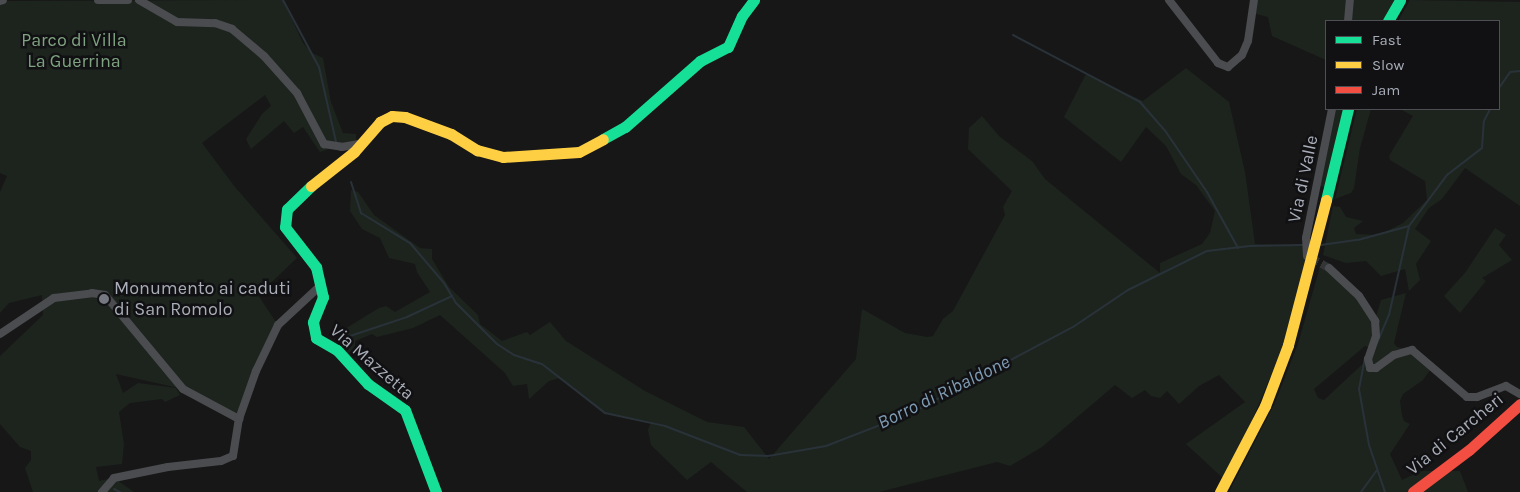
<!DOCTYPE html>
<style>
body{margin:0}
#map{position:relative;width:1520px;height:492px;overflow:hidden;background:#171717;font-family:Karla,sans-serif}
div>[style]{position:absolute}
.green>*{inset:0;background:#1d241e}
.stream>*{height:2px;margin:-1px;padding:0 1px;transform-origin:1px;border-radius:1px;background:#2a3239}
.street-tunnel>*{height:8px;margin-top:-4px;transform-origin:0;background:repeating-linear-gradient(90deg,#343537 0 8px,transparent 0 12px)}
.street>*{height:8px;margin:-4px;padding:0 4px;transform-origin:4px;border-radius:4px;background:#4b4c50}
.fast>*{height:11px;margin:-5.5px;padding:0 5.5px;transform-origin:5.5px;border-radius:5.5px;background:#16e098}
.slow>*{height:11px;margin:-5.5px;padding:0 5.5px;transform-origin:5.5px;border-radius:5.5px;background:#ffcf43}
.jam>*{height:11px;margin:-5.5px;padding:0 5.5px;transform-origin:5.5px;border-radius:5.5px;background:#f24e42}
.dots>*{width:14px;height:14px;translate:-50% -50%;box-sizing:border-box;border:2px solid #111113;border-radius:50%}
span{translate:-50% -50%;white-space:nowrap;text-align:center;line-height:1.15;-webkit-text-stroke:5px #111113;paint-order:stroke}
.park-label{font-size:18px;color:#7fa381}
.street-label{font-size:18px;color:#a8adb8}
.poi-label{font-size:18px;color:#a8adb8}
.left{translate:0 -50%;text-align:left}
.water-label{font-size:19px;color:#7f9bb3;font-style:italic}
.legend{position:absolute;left:1325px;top:20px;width:175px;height:90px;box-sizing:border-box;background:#111113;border:1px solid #4d4f55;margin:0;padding:6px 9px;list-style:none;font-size:15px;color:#a8adb8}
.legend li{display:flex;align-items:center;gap:10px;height:25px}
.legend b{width:25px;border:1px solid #4d4f55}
</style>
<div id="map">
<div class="green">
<i style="clip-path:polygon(283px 0,303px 43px,312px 53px,323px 58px,331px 102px,343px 133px,356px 134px,356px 140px,320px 152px,303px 127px,294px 133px,284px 121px,251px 149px,246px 139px,262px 114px,271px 106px,265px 95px,202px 143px,235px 187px,297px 258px,258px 295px,278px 325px,239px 419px,183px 389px,116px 374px,123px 393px,138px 383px,176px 388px,180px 395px,165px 402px,162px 399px,130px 403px,119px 412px,124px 444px,122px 464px,96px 467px,99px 481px,114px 478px,134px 492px,33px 492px,25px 468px,31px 460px,31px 451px,20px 447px,0 424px,0 356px,43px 315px,42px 295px,9px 303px,0 313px,0 192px,7px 176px,0 173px,0 1px)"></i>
<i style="clip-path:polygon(1254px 0,1400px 0,1388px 21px,1326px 21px,1326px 60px,1272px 36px,1268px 17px,1252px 13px)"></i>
<i style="clip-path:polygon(1410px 0,1520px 2px,1520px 206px,1465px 168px,1442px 199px,1429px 208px,1415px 229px,1431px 241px,1416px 264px,1420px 280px,1409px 291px,1405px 269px,1381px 276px,1366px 261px,1346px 263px,1323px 255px,1333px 206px,1340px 207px,1346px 217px,1363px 221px,1354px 228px,1356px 234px,1379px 235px,1403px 223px,1427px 200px,1425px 181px,1390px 160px,1389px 156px,1413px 116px,1400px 109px,1499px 109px,1499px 21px,1398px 21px)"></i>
<i style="clip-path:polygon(1186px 68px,1229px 102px,1245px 172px,1255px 244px,1316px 247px,1301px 305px,1226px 481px,1186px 444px,1245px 402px,1219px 375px,1199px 386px,1179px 404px,1167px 391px,1160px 398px,1151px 396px,1145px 390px,1132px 398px,1115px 385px,1042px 447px,1010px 466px,997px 462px,879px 492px,747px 492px,711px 462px,687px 480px,651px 445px,648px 430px,651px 422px,605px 413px,560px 378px,549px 381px,529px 399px,527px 384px,513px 386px,505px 373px,440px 315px,413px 328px,377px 337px,372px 334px,355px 341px,355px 347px,348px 359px,340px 353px,344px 347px,340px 334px,348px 327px,379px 308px,386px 306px,395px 312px,430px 292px,417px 272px,415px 264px,389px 258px,380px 238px,362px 229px,350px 211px,351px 190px,358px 192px,374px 215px,420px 248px,432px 249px,432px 259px,449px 287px,478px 315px,480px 324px,502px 341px,527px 332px,530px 335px,550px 322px,566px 341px,645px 391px,707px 422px,744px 427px,769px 459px,856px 359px,862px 309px,905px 333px,927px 337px,933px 336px,943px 319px,953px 311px,1005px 215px,1003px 207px,1012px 191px,968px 149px,969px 128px,982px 116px,999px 136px,1032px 161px,1045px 179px,1160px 273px,1160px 263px,1202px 244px,1210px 233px,1215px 211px,1196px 185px,1181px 174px,1166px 146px,1146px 127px,1121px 162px,1064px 117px,1086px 74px,1143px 101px)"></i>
<i style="clip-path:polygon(1332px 109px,1348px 109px,1328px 189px,1318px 185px)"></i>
<i style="clip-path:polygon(1357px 109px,1371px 109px,1360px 148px,1354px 188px,1351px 193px,1335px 199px)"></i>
<i style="clip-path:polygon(1495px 228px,1506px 235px,1499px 245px,1512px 260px,1482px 278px,1486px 281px,1460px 313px,1444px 296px,1465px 273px)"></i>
<i style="clip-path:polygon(evenodd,1321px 263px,1345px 281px,1375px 320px,1381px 300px,1406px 293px,1394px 343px,1397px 347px,1412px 350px,1433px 366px,1423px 380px,1403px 394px,1400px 401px,1402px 415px,1404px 421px,1410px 424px,1390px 454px,1402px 480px,1421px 471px,1460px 471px,1468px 492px,1229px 492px,1274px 405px,1298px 344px,1321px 263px,1365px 346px,1374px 349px,1368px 359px,1324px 400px,1318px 398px,1314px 389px,1365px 346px)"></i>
</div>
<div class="stream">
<i style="left:283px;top:0;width:76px;rotate:61.8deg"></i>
<i style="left:319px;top:67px;width:77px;rotate:77.2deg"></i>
<i style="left:1013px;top:35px;width:144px;rotate:27.8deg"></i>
<i style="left:1140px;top:102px;width:40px;rotate:49deg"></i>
<i style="left:1166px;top:132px;width:73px;rotate:55.7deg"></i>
<i style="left:1207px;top:192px;width:64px;rotate:61deg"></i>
<i style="left:1499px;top:88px;width:19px;rotate:-55deg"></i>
<i style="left:1510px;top:72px;width:10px;rotate:-6deg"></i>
<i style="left:351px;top:182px;width:33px;rotate:72deg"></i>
<i style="left:361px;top:213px;width:57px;rotate:31.5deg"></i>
<i style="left:410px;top:243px;width:52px;rotate:49.6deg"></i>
<i style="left:444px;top:283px;width:23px;rotate:59deg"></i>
<i style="left:456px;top:303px;width:58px;rotate:45deg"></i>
<i style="left:497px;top:344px;width:20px;rotate:33deg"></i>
<i style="left:514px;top:355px;width:29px;rotate:18deg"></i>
<i style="left:542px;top:364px;width:80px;rotate:37.9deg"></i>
<i style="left:605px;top:413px;width:61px;rotate:12.2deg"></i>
<i style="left:665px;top:426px;width:80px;rotate:21.1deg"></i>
<i style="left:740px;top:455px;width:28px;rotate:2deg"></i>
<i style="left:768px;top:456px;width:59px;rotate:-9.8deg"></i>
<i style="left:826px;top:446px;width:91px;rotate:-21.2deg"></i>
<i style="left:911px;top:413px;width:183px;rotate:-28deg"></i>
<i style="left:1073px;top:327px;width:66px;rotate:-33.9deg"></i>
<i style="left:1128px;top:290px;width:88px;rotate:-26.3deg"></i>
<i style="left:1207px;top:251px;width:43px;rotate:-6.6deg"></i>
<i style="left:1250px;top:246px;width:54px;rotate:-1.1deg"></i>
<i style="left:1321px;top:245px;width:37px;rotate:-8deg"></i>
<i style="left:1358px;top:240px;width:53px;rotate:-15.4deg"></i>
<i style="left:347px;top:337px;width:63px;rotate:-18.4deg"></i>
<i style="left:407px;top:317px;width:50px;rotate:-25deg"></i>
<i style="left:1377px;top:343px;width:30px;rotate:-67deg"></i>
<i style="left:1389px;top:315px;width:91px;rotate:-77.3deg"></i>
<i style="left:1409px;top:226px;width:64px;rotate:-53.3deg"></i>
<i style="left:1447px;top:175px;width:44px;rotate:-37.6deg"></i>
<i style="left:1482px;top:148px;width:27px;rotate:-86deg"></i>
<i style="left:1484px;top:121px;width:13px;rotate:-63deg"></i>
<i style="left:1365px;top:358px;width:32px;rotate:101deg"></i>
<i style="left:1359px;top:389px;width:57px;rotate:79.9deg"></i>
<i style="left:1369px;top:445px;width:50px;rotate:71.2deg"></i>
<i style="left:114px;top:489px;width:7px;rotate:27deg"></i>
<i style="left:1361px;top:492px;width:26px;rotate:-54deg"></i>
</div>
<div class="street-tunnel">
<i style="left:1311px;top:258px;width:21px;rotate:29deg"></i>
</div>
<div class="street">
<i style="left:98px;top:0;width:30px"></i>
<i style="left:139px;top:0;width:44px;rotate:30.1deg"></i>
<i style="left:177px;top:22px;width:38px;rotate:2deg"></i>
<i style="left:215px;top:23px;width:18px;rotate:19deg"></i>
<i style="left:232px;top:29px;width:42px;rotate:40.2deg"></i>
<i style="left:264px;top:56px;width:50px;rotate:48.3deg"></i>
<i style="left:297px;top:93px;width:58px;rotate:62.1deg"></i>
<i style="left:324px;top:144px;width:18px;rotate:9deg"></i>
<i style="left:342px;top:147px;width:17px;rotate:-10deg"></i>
<i style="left:1169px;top:0;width:80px;rotate:52.1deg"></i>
<i style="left:1218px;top:63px;width:11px;rotate:22deg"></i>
<i style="left:1228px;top:67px;width:18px;rotate:-41deg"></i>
<i style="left:1242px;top:55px;width:15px;rotate:-67deg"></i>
<i style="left:1248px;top:41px;width:41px;rotate:-81.7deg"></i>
<i style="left:0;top:1px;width:3px;rotate:-18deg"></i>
<i style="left:1348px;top:21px;width:21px;rotate:-85deg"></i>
<i style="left:1307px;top:256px;width:18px;rotate:-93deg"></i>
<i style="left:1306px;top:238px;width:132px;rotate:-78.6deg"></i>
<i style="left:1329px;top:268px;width:41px;rotate:43deg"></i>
<i style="left:1359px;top:296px;width:30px;rotate:57deg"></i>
<i style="left:1375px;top:321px;width:15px;rotate:86deg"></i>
<i style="left:1376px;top:336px;width:24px;rotate:109deg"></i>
<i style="left:1368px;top:359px;width:9px;rotate:77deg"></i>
<i style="left:1370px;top:368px;width:6px"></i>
<i style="left:1376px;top:368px;width:22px;rotate:-36deg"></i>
<i style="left:1394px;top:355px;width:19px;rotate:-16deg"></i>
<i style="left:1412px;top:350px;width:72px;rotate:40.5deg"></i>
<i style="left:1467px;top:397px;width:10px"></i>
<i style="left:1477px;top:397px;width:31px;rotate:-21deg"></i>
<i style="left:1506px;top:386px;width:16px;rotate:30deg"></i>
<i style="left:0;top:334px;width:65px;rotate:-33.7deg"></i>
<i style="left:54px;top:298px;width:38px;rotate:-7deg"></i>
<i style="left:92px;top:293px;width:13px;rotate:9deg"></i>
<i style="left:105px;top:295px;width:122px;rotate:50.3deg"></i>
<i style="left:183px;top:389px;width:64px;rotate:28.2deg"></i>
<i style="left:102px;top:492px;width:18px;rotate:-49deg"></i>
<i style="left:114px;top:478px;width:55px;rotate:-11.5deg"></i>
<i style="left:168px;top:467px;width:53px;rotate:-6.5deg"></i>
<i style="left:221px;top:461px;width:13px;rotate:-23deg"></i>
<i style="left:233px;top:456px;width:37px;rotate:-81deg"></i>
<i style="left:239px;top:419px;width:51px;rotate:-70.5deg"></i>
<i style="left:256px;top:371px;width:51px;rotate:-64.4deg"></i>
<i style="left:278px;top:325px;width:57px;rotate:-42.9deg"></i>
</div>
<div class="fast">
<i style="left:1388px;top:21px;width:24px;rotate:-60deg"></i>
<i style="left:603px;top:139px;width:25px;rotate:-29deg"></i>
<i style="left:625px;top:127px;width:100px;rotate:-41.3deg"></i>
<i style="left:700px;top:61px;width:31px;rotate:-27deg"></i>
<i style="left:728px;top:47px;width:34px;rotate:-66deg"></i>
<i style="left:742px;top:16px;width:20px;rotate:-53deg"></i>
<i style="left:311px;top:186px;width:33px;rotate:136deg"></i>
<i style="left:287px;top:209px;width:18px;rotate:96deg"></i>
<i style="left:285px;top:227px;width:51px;rotate:52.2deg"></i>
<i style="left:316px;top:267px;width:31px;rotate:77deg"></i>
<i style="left:323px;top:297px;width:27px;rotate:112deg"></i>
<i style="left:313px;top:322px;width:16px;rotate:79deg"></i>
<i style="left:316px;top:338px;width:24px;rotate:30deg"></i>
<i style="left:337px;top:350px;width:46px;rotate:47.6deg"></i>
<i style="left:368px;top:384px;width:45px;rotate:35.1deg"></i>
<i style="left:405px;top:410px;width:88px;rotate:69.3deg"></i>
<i style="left:1326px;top:200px;width:94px;rotate:-76.4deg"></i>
</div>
<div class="slow">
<i style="left:311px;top:186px;width:55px;rotate:-38.3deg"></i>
<i style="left:354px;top:152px;width:40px;rotate:-49deg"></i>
<i style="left:380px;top:122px;width:13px;rotate:-27deg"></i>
<i style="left:392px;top:116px;width:13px;rotate:4deg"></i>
<i style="left:405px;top:117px;width:49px;rotate:20.3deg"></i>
<i style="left:451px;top:134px;width:31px;rotate:32deg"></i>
<i style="left:477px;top:150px;width:27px;rotate:15deg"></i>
<i style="left:503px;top:157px;width:76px;rotate:-3.8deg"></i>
<i style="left:579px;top:152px;width:27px;rotate:-28deg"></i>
<i style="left:1220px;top:492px;width:97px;rotate:-62.4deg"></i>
<i style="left:1265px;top:406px;width:65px;rotate:-69.3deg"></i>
<i style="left:1288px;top:345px;width:150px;rotate:-75.3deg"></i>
</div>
<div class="jam">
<i style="left:1413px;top:492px;width:70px;rotate:-36.9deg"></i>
<i style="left:1469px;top:450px;width:69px;rotate:-42deg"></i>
</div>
<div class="dots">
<i style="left:104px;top:299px;background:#757880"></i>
</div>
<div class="park-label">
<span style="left:74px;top:51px">Parco di Villa<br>La Guerrina</span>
</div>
<div class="street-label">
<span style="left:1303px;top:179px;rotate:-78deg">Via di Valle</span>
<span style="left:372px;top:362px;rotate:41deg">Via Mazzetta</span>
<span style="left:1455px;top:434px;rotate:-39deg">Via di Carcheri</span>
</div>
<div class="poi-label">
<span class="left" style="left:114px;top:299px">Monumento ai caduti<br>di San Romolo</span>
</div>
<div class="water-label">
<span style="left:944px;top:393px;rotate:-26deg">Borro di Ribaldone</span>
</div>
<ul class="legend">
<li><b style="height:6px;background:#16e098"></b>Fast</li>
<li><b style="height:6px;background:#ffcf43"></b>Slow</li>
<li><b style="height:6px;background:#f24e42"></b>Jam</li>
</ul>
</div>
